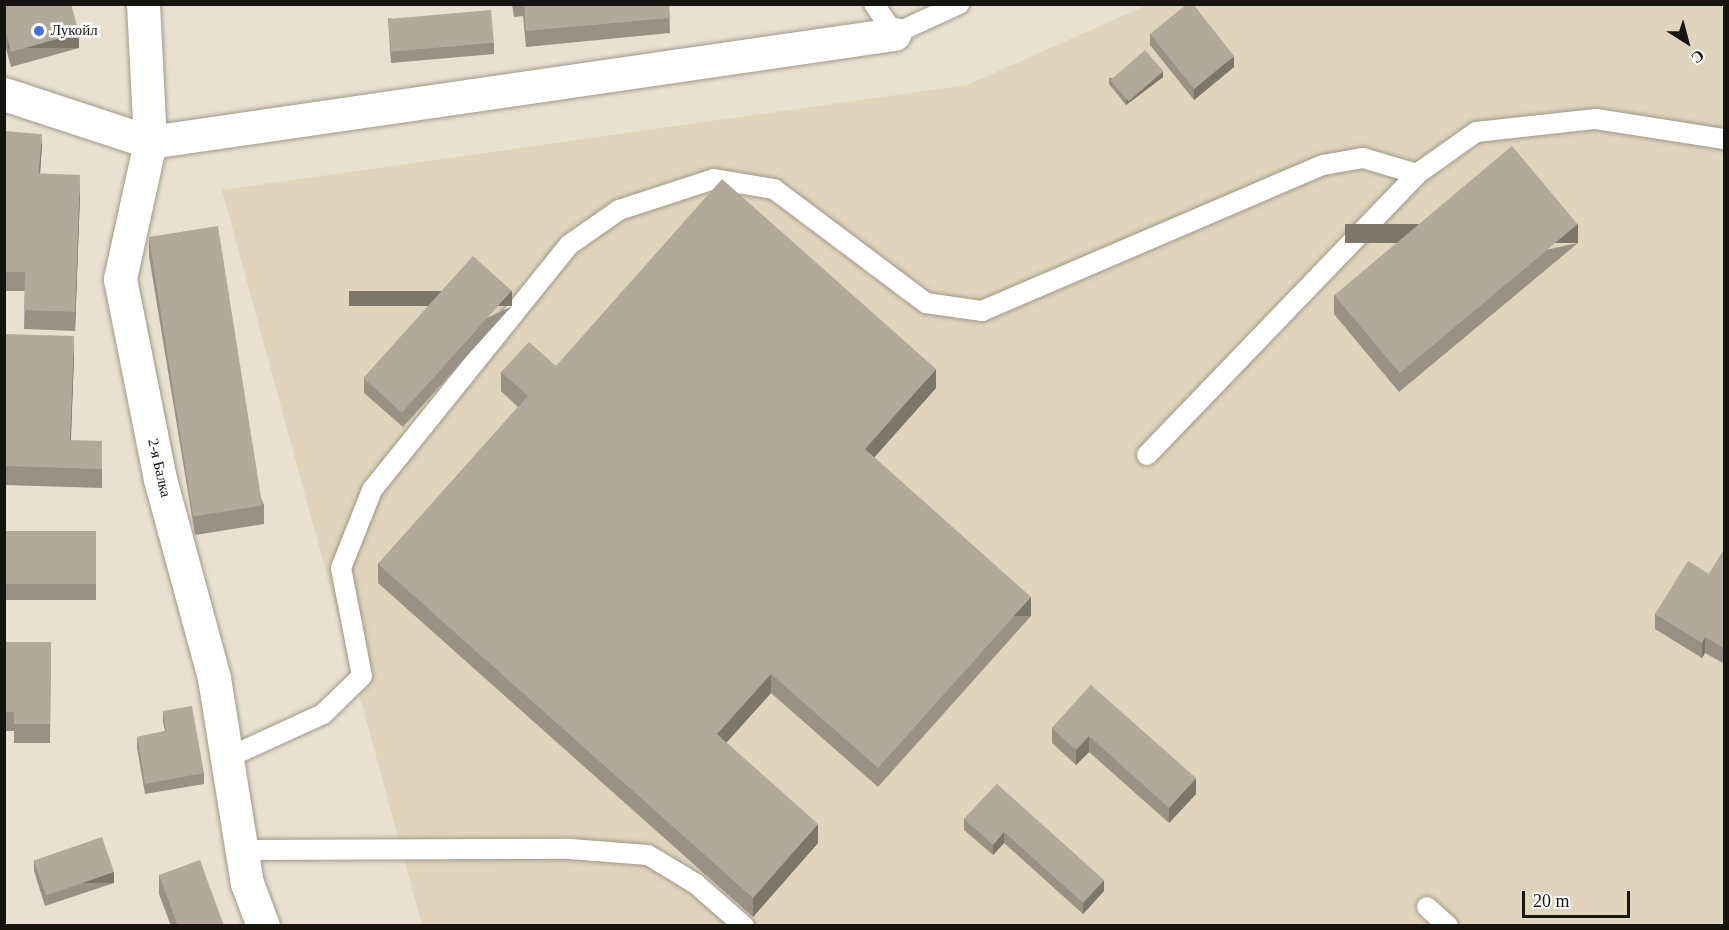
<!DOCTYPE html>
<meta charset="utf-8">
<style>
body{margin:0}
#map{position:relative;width:1729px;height:930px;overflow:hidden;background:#e9e1d0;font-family:Georgia,serif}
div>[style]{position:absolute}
.built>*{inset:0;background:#e0d4bc}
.roads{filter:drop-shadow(0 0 2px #a09888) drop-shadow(0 0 2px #a09888)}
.lane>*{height:20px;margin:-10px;padding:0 10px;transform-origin:10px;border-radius:10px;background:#fff}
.street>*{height:33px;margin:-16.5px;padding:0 16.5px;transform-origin:16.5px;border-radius:16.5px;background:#fff}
.wall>*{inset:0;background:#989184;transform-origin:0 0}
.shaded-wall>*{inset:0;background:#7c766b;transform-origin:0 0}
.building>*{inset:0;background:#b1a999;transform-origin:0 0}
.dots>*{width:16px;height:16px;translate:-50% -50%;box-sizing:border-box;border:3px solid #fff;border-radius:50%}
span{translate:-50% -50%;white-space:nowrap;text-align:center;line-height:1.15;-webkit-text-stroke:5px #fff;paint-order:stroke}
.poi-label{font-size:15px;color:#16140e}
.left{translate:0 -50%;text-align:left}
.street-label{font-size:15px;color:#16140e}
.frame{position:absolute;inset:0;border:6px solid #16140e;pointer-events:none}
.north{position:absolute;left:1657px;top:12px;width:60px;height:60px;-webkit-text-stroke:4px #fff;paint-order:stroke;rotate:144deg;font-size:16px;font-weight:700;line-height:24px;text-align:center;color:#16140e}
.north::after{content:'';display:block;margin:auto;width:21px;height:27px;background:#16140e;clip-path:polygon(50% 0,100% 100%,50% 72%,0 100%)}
.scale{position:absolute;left:1522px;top:891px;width:108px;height:27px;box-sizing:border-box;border:3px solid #16140e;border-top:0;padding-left:8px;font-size:18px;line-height:21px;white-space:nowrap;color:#16140e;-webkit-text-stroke:4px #fff;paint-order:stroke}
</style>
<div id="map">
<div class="built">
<i style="clip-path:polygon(1147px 5px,1724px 5px,1724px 925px,422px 925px,222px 190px,967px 85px)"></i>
</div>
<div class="roads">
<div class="lane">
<i style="left:874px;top:4px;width:36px;rotate:56deg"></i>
<i style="left:894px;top:34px;width:72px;rotate:-24.8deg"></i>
<i style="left:1147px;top:455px;width:390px;rotate:-46.1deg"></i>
<i style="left:1417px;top:174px;width:72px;rotate:-35.4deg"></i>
<i style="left:1476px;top:132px;width:121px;rotate:-6.2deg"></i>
<i style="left:1596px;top:119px;width:130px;rotate:8.9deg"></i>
<i style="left:227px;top:758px;width:106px;rotate:-24.6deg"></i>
<i style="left:323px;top:714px;width:54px;rotate:-44.3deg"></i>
<i style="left:362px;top:676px;width:110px;rotate:-101deg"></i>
<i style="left:341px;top:568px;width:84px;rotate:-68.3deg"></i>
<i style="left:372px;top:490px;width:314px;rotate:-51.2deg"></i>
<i style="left:569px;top:245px;width:61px;rotate:-35deg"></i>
<i style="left:619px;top:210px;width:100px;rotate:-18.1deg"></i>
<i style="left:714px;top:179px;width:61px;rotate:9.5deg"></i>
<i style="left:774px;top:189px;width:190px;rotate:36.9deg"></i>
<i style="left:926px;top:303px;width:57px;rotate:8.1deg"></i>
<i style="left:982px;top:311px;width:371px;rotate:-23.2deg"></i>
<i style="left:1323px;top:165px;width:41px;rotate:-9.9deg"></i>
<i style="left:1363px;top:158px;width:56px;rotate:16.5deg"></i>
<i style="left:242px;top:850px;width:328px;rotate:-0.2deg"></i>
<i style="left:570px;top:849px;width:78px;rotate:4.4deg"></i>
<i style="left:648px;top:855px;width:56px;rotate:31.1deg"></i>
<i style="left:696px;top:884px;width:64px;rotate:41.2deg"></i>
<i style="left:1427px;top:907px;width:28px;rotate:42deg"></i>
</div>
<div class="street">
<i style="left:143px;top:4px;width:138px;rotate:87.1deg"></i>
<i style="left:150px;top:142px;width:140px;rotate:102.4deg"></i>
<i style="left:120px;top:279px;width:204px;rotate:78.7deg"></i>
<i style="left:160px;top:479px;width:206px;rotate:74.8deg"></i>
<i style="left:214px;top:678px;width:208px;rotate:80.9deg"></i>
<i style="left:247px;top:883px;width:46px;rotate:69.6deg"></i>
<i style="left:4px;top:94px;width:154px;rotate:18.2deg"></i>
<i style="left:150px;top:142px;width:752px;rotate:-8.26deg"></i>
</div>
</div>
<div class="wall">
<i style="clip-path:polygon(7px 4px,71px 4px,79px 48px,11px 67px,4px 41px,4px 7px,7px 6px)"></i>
<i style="clip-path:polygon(512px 4px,669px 4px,670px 33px,526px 47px,523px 16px,514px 17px)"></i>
<i style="clip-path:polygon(388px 18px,494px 43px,494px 54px,391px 63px)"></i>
<i style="clip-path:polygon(1150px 34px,1234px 67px,1194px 100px,1150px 45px)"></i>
<i style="clip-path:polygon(1163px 77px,1126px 105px,1109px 84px,1109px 78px)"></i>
<i style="clip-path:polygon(4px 131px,42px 144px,40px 174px,80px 194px,75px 331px,24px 329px,25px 291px,4px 291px)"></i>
<i style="clip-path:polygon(149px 237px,264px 505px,264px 524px,195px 535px,149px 256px)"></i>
<i style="clip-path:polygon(1578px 243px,1399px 392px,1334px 314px,1334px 295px)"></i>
<i style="clip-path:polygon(512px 306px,403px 427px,364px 393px,364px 378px)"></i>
<i style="clip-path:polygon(4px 334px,74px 355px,71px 440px,102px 460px,102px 488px,4px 485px)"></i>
<i style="clip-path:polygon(556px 366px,936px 388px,874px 457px,1031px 616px,878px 787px,771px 693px,726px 743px,818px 843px,753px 917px,378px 583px,378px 564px,518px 407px,501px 391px,501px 372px)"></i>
<i style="left:96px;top:531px;width:69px;height:92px;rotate:90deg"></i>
<i style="clip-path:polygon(1725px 548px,1725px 664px,1705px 653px,1702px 658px,1655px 629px,1655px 614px,1709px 574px)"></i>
<i style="clip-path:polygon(4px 642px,51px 642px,50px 743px,14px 743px,14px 731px,4px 731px)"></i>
<i style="clip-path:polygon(1091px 685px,1196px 794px,1169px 823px,1089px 752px,1076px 765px,1052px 743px,1052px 728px)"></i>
<i style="clip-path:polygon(163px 711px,204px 773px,204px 784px,145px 794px,137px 748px,137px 737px,165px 731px,163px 722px)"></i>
<i style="clip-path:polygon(997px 784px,1104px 891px,1083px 914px,1004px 843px,993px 855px,964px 830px,964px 819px)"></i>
<i style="clip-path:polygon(34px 860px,114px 883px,45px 906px,34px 871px)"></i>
<i style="clip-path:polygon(159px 875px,224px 926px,171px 926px,159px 894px)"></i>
</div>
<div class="shaded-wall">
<i style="left:79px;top:33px;width:15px;height:71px;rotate:90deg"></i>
<i style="clip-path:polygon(1234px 56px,1234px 67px,1194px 100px,1194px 89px)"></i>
<i style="clip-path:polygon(1163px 71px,1163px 77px,1126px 105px,1126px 100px)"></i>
<i style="clip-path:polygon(42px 134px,42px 144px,39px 187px,39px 177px)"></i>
<i style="clip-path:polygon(80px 175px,80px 194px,75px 331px,75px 312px)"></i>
<i style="left:1578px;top:224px;width:19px;height:233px;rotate:90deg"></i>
<i style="left:512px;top:291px;width:15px;height:163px;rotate:90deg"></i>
<i style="clip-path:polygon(74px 336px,74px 355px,70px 459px,70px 440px)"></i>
<i style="clip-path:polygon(936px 369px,936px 388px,865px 468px,865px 449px)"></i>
<i style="left:1031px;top:597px;width:19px;height:229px;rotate:90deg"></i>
<i style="clip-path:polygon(1705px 637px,1705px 653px,1702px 658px,1702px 643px)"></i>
<i style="clip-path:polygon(771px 674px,771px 693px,717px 753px,717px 734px)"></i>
<i style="clip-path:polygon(1089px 736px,1089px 752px,1076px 765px,1076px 750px)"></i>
<i style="clip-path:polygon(1196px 778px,1196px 794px,1169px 823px,1169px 808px)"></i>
<i style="clip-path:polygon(818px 824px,818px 843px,753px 917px,753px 898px)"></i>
<i style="clip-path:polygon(1004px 832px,1004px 843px,993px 855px,993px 845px)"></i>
<i style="left:114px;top:872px;width:11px;height:73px;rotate:90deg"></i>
<i style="clip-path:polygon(1104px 880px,1104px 891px,1083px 914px,1083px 903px)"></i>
</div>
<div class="building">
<i style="clip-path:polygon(11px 4px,71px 4px,79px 33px,11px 52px,4px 26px,4px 7px)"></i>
<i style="clip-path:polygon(524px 4px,669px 4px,670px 18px,526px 31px)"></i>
<i style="clip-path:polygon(1187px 4px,1193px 4px,1234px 56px,1194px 89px,1150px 34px)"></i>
<i style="left:491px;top:10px;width:33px;height:103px;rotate:85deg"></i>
<i style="left:1145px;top:50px;width:28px;height:46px;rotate:49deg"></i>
<i style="left:4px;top:131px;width:38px;height:41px;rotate:5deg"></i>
<i style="left:1512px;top:146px;width:102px;height:232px;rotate:50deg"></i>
<i style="clip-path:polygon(4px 172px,80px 175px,75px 312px,24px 310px,25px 272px,4px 272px)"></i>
<i style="clip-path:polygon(722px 179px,936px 369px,865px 449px,1031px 597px,878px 768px,771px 674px,717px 734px,818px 824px,753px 898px,378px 564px,528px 396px,501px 372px,529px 342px,556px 366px)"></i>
<i style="left:218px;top:226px;width:283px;height:70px;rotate:81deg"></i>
<i style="left:473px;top:256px;width:52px;height:164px;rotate:42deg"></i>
<i style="clip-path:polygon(4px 334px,74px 336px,70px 440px,102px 441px,102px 469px,4px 466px)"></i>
<i style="left:96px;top:531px;width:53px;height:92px;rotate:90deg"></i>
<i style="clip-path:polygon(1725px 548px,1725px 649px,1705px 637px,1702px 643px,1655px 614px,1688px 561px,1709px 574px)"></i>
<i style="clip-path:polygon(4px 642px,51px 642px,50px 724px,14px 724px,14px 712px,4px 712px)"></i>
<i style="clip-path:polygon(1091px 685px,1196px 778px,1169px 808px,1089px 736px,1076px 750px,1052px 728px)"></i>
<i style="clip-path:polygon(192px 706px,204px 773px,145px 784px,137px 737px,166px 731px,163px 711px)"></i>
<i style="clip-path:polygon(997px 784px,1104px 880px,1083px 903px,1004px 832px,993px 845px,964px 819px)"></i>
<i style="left:102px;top:837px;width:37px;height:72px;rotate:71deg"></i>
<i style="clip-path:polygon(200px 860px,224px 926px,178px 926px,159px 875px)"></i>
</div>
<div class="dots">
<i style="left:39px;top:31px;background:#446fe1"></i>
</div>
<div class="poi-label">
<span class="left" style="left:51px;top:31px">Лукойл</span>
</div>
<div class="street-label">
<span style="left:159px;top:468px;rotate:77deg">2-я Балка</span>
</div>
<div class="frame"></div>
<div class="north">С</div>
<div class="scale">20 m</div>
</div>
